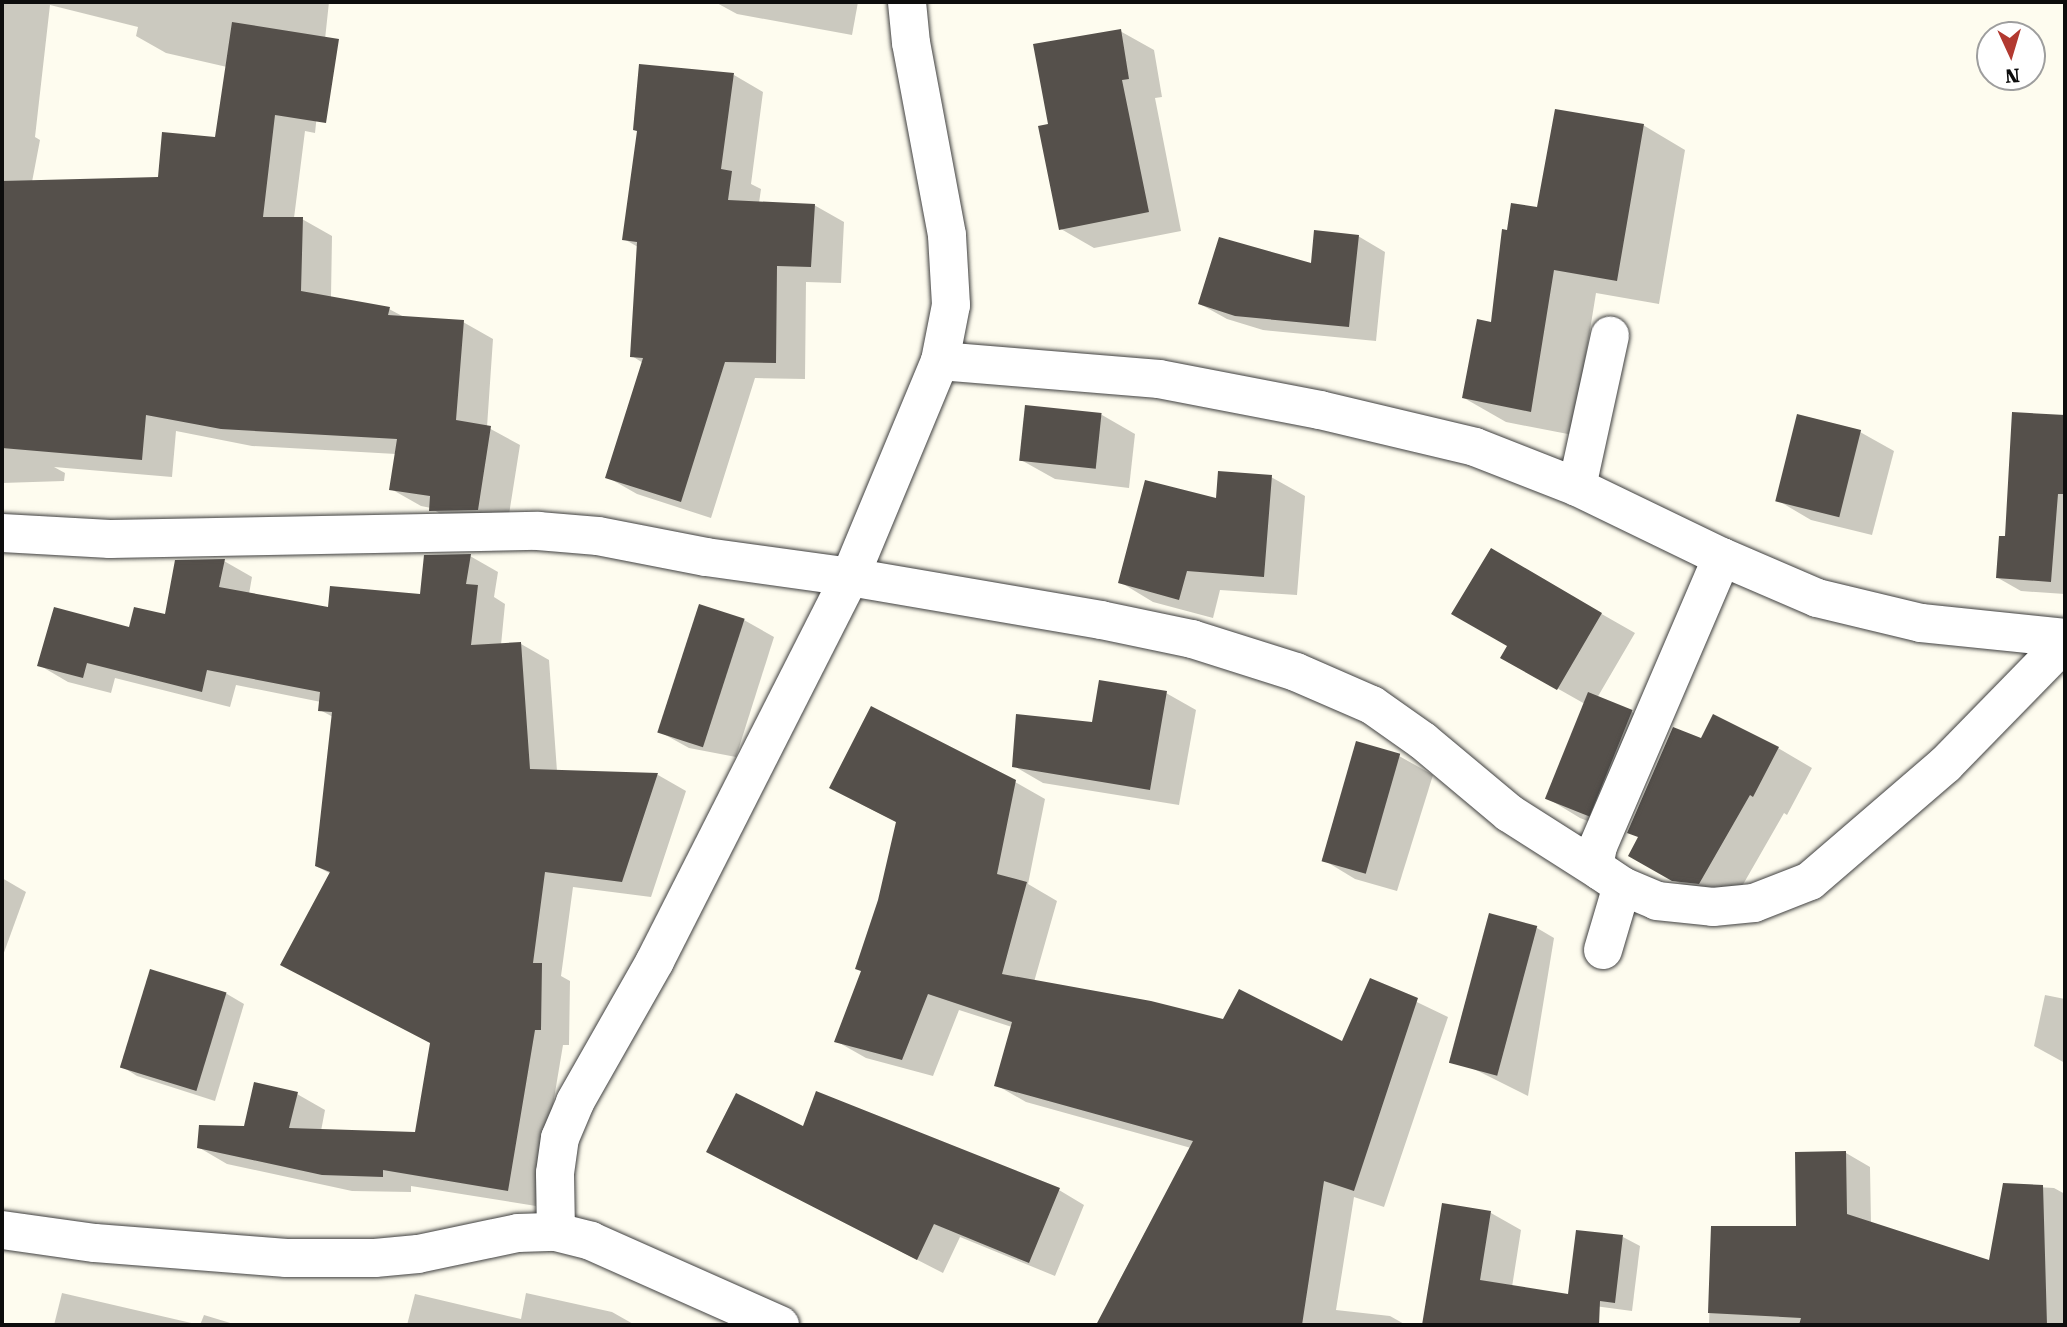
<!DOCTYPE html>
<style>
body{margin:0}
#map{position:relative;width:2067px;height:1327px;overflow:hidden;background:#fefcef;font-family:"Roboto Serif",serif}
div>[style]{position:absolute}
.shadow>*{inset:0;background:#0003}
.building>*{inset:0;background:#55504b;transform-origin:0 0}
.roads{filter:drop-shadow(0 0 2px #404040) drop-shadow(0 0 2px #404040)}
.street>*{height:38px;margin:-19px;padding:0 19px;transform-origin:19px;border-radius:19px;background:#fff}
span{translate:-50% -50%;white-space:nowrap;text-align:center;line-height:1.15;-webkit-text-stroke:7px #fff;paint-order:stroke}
.frame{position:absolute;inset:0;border:4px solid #0d0d0d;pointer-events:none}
.north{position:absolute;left:1976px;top:21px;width:70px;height:70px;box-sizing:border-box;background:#fff;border:2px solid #9e9e9e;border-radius:50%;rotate:176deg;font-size:19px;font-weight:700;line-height:28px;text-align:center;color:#0d0d0d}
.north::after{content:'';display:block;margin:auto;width:24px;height:32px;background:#b23930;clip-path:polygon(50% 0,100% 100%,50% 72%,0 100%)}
</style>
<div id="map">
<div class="shadow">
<i style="clip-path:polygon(evenodd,2px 2px,329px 2px,315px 133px,305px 131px,294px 218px,302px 219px,332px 236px,331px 298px,389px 309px,406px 318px,463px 322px,493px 339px,487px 427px,520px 445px,507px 527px,461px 527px,431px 508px,421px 506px,391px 489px,396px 454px,252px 446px,176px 431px,172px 477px,54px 467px,65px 473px,64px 481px,2px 483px,2px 2px,50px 5px,138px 27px,136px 36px,166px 53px,227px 67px,216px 139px,160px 179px,32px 182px,40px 140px,35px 137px,50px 5px)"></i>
<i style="clip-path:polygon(715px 2px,858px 2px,852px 35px,737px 14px)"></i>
<i style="clip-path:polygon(1120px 31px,1154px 50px,1162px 97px,1155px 98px,1181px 231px,1094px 248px,1061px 229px,1050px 125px)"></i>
<i style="clip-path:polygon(734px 75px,763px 92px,751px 184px,761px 189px,759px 203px,814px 205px,844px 222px,841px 283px,806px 282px,805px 379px,755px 378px,711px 518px,637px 494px,607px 477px,643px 363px,632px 356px,638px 247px,624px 239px)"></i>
<i style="clip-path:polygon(1643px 125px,1685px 150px,1659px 304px,1596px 293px,1573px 435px,1506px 422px,1464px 398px,1492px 324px,1508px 232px)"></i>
<i style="clip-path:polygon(1358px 236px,1385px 252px,1376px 341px,1263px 330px,1227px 319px,1200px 304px,1312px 265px)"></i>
<i style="clip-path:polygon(2014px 414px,2065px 417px,2065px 594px,2021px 591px,1998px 578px,2006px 538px)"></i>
<i style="clip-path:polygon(1102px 415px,1135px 434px,1129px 488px,1055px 479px,1021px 460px)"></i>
<i style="clip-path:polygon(1860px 432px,1894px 451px,1872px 535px,1811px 520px,1777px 500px)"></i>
<i style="clip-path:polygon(1271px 477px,1305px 496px,1297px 595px,1220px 590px,1213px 618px,1153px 602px,1120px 582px,1217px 500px)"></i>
<i style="clip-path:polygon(1491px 551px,1635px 633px,1597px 698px,1632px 712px,1665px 731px,1621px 834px,1580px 818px,1547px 798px,1585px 704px,1502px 657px,1509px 646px)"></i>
<i style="clip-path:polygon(470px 556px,498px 572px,494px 597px,505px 604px,501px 645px,521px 644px,549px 660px,557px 771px,658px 775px,686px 791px,651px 897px,573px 887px,561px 976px,570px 981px,569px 1045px,563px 1045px,536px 1206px,411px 1186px,411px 1192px,352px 1191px,227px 1164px,198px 1147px,245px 1128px,297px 1094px,325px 1110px,321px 1131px,416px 1133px,432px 1044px,331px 874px,316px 866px,333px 717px,320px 710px,321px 702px,236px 685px,230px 707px,115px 678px,111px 693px,68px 682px,39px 665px,166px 616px,224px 561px,252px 577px,249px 594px,330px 609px,421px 596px)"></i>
<i style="clip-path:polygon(744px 620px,774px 637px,736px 757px,689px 748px,660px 732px)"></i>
<i style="clip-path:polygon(1166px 693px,1196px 710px,1179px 805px,1043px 783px,1014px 766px,1093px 724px)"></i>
<i style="clip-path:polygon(1778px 748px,1812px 768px,1787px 815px,1784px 813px,1733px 902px,1708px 899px,1630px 855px)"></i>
<i style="clip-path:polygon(1399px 756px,1433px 775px,1397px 891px,1355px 879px,1322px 859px)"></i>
<i style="clip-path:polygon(1015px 782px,1045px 799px,1028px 884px,1057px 901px,1034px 982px,1343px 1043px,1371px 980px,1448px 1017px,1384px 1207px,1354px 1197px,1336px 1310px,1390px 1316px,1406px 1325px,1099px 1325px,1118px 1283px,1191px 1148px,1026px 1102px,996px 1085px,1012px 1027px,959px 1010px,933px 1076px,866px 1058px,836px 1041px,862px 972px,898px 823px,861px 804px)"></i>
<i style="clip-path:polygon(2px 878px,26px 892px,2px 958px)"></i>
<i style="clip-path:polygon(1537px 928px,1554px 938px,1528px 1096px,1466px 1065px)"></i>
<i style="clip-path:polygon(151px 972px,227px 994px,244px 1004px,215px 1101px,137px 1076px,121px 1066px)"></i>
<i style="clip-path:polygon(2045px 995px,2065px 999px,2065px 1063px,2034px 1046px)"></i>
<i style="clip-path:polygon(817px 1093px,1059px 1190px,1084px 1205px,1055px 1276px,960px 1237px,943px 1273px,734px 1166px,804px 1129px)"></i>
<i style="clip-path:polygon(1846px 1153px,1870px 1167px,1871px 1224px,1990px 1262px,2005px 1185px,2054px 1188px,2065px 1194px,2065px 1325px,1709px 1325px,1712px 1228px,1798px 1228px)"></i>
<i style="clip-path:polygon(1443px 1205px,1491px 1213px,1521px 1230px,1512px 1287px,1581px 1310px,1579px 1325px,1424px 1325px)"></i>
<i style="clip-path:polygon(1623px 1237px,1640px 1246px,1632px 1311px,1587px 1305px)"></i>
<i style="clip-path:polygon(62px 1293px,200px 1325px,204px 1315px,237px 1325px,54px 1325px)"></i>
<i style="clip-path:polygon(526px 1293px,612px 1312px,635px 1325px,407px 1325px,415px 1294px,521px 1319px)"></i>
</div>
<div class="building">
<i style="clip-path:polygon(232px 22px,339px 39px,326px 123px,275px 115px,263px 217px,303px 217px,301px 291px,390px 307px,388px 315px,464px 320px,456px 420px,491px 426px,478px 510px,429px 511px,430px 496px,389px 490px,397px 439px,221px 429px,146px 415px,142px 460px,2px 448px,2px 181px,158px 177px,162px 132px,215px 137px)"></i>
<i style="clip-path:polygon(1121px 29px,1129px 79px,1122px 80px,1149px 212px,1059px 230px,1038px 126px,1048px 124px,1033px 44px)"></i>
<i style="clip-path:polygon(639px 64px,734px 73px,721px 169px,732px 171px,728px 200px,815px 204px,811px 267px,777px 266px,776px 363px,725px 362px,681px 502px,605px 478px,643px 358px,630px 357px,637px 242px,622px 240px,637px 131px,633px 130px)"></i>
<i style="clip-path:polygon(1555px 109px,1644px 124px,1617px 281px,1554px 270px,1531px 412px,1462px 398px,1477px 319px,1491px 322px,1502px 229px,1507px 230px,1511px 203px,1537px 207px)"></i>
<i style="clip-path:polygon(1314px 230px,1359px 235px,1349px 327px,1235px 316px,1198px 304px,1219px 237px,1311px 263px)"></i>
<i style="left:1025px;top:405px;width:77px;height:56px;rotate:6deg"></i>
<i style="clip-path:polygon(2012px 412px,2065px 415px,2065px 494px,2058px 494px,2051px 582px,1996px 578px,1999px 536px,2005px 536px)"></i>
<i style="left:1797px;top:414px;width:66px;height:90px;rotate:14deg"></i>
<i style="clip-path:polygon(1218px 471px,1272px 475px,1264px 577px,1187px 571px,1179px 600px,1118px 583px,1145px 480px,1216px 498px)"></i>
<i style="clip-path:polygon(1491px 548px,1602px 613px,1557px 690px,1500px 658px,1507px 646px,1451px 614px)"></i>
<i style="clip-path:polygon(471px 554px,466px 584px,478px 585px,471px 645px,521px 642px,530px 769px,658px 773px,622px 882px,545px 872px,533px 963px,542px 963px,541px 1030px,535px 1030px,508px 1191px,383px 1170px,383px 1177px,322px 1175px,197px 1148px,199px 1125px,244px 1126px,254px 1082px,298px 1092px,289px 1128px,415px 1132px,430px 1043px,280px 965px,330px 872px,315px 866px,332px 712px,318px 711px,320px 692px,207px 670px,202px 692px,87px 663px,83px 678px,37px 666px,54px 607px,129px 627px,134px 607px,165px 614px,175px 560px,225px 559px,219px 587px,328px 607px,330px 586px,420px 594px,424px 555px)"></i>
<i style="left:699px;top:604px;width:48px;height:135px;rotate:18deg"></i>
<i style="clip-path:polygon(1099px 680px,1167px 691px,1150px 790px,1012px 767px,1016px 714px,1092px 722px)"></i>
<i style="left:1588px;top:692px;width:48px;height:115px;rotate:22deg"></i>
<i style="clip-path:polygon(871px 706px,1016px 780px,997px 874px,1027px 882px,1002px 974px,1151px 1001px,1223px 1019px,1239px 989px,1342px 1041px,1370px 978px,1418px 998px,1354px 1191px,1324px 1181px,1302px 1325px,1096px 1325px,1193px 1141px,994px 1086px,1012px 1022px,928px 994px,902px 1060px,834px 1042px,861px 971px,855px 969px,878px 900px,896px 822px,829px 788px)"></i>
<i style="clip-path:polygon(1713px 714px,1779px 747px,1753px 797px,1750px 795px,1699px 884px,1672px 881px,1628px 856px,1638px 837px,1627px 833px,1673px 727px,1701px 738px)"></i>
<i style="left:1356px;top:741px;width:46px;height:125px;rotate:16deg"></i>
<i style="left:1489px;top:913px;width:50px;height:155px;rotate:15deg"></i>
<i style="left:150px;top:969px;width:80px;height:103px;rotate:17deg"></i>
<i style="clip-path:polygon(816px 1091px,1060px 1188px,1029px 1263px,934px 1224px,917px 1260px,706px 1152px,736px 1093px,803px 1126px)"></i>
<i style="clip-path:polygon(1846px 1151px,1847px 1214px,1989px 1260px,2003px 1183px,2043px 1185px,2047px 1325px,1799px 1325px,1801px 1318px,1708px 1313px,1711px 1226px,1796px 1226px,1795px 1152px)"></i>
<i style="clip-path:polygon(1442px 1203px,1491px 1211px,1480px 1280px,1568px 1294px,1576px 1230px,1623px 1235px,1615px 1303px,1600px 1301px,1599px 1325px,1422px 1325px)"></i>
</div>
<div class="roads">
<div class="street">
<i style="left:940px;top:361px;width:220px;rotate:4.7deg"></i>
<i style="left:1159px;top:379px;width:164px;rotate:10.9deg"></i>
<i style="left:1320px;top:410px;width:159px;rotate:13.4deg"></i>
<i style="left:1475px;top:447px;width:110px;rotate:21.4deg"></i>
<i style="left:1577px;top:487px;width:161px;rotate:25.8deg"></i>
<i style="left:1722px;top:557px;width:103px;rotate:23.3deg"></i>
<i style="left:1817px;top:598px;width:107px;rotate:13.5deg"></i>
<i style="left:1921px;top:623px;width:145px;rotate:5.9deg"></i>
<i style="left:1577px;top:487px;width:155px;rotate:-77.7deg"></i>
<i style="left:2px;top:533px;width:108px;rotate:3.2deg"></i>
<i style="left:110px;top:539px;width:428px;rotate:-1.1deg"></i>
<i style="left:538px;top:531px;width:60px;rotate:4.8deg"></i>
<i style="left:598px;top:536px;width:110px;rotate:11deg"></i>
<i style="left:706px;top:557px;width:145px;rotate:7.9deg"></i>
<i style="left:850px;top:577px;width:255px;rotate:9.7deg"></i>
<i style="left:1101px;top:620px;width:93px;rotate:11.8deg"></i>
<i style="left:1192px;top:639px;width:109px;rotate:17.6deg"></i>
<i style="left:1296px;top:672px;width:83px;rotate:23.5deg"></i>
<i style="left:1372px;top:705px;width:62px;rotate:35.2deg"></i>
<i style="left:1423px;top:741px;width:112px;rotate:39.9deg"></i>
<i style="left:1509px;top:813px;width:108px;rotate:32.5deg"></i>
<i style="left:1722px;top:557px;width:314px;rotate:113.2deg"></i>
<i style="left:1598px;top:846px;width:15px;rotate:101deg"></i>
<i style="left:1595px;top:861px;width:11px;rotate:63deg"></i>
<i style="left:1600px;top:871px;width:27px;rotate:34deg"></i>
<i style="left:1622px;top:886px;width:38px;rotate:23deg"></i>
<i style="left:1657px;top:901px;width:56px;rotate:6.1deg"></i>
<i style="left:1713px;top:907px;width:41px;rotate:-5.6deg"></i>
<i style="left:1754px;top:903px;width:60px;rotate:-21.4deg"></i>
<i style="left:1810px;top:881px;width:179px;rotate:-40.7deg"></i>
<i style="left:1946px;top:764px;width:170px;rotate:-45.7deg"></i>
<i style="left:1603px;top:950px;width:67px;rotate:-73.5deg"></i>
<i style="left:2px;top:1230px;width:94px;rotate:8deg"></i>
<i style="left:95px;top:1243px;width:192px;rotate:4.5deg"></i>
<i style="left:286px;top:1258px;width:89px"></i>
<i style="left:375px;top:1258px;width:43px;rotate:-5.3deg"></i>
<i style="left:418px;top:1254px;width:102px;rotate:-11.9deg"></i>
<i style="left:518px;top:1233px;width:38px;rotate:-2deg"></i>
<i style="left:556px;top:1232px;width:36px;rotate:14deg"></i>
<i style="left:591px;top:1241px;width:207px;rotate:24deg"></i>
<i style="left:556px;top:1232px;width:59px;rotate:-91deg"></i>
<i style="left:555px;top:1173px;width:35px;rotate:-82deg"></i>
<i style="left:560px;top:1138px;width:39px;rotate:-67deg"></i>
<i style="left:575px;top:1102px;width:162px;rotate:-60.4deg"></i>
<i style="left:655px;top:961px;width:431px;rotate:-63.1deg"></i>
<i style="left:850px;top:577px;width:234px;rotate:-67.4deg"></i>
<i style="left:940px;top:361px;width:57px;rotate:-78.9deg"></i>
<i style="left:951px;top:305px;width:70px;rotate:-93.3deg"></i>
<i style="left:947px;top:235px;width:195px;rotate:-100.6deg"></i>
<i style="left:911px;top:43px;width:41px;rotate:-95.6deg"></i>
</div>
</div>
<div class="frame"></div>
<div class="north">N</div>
</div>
